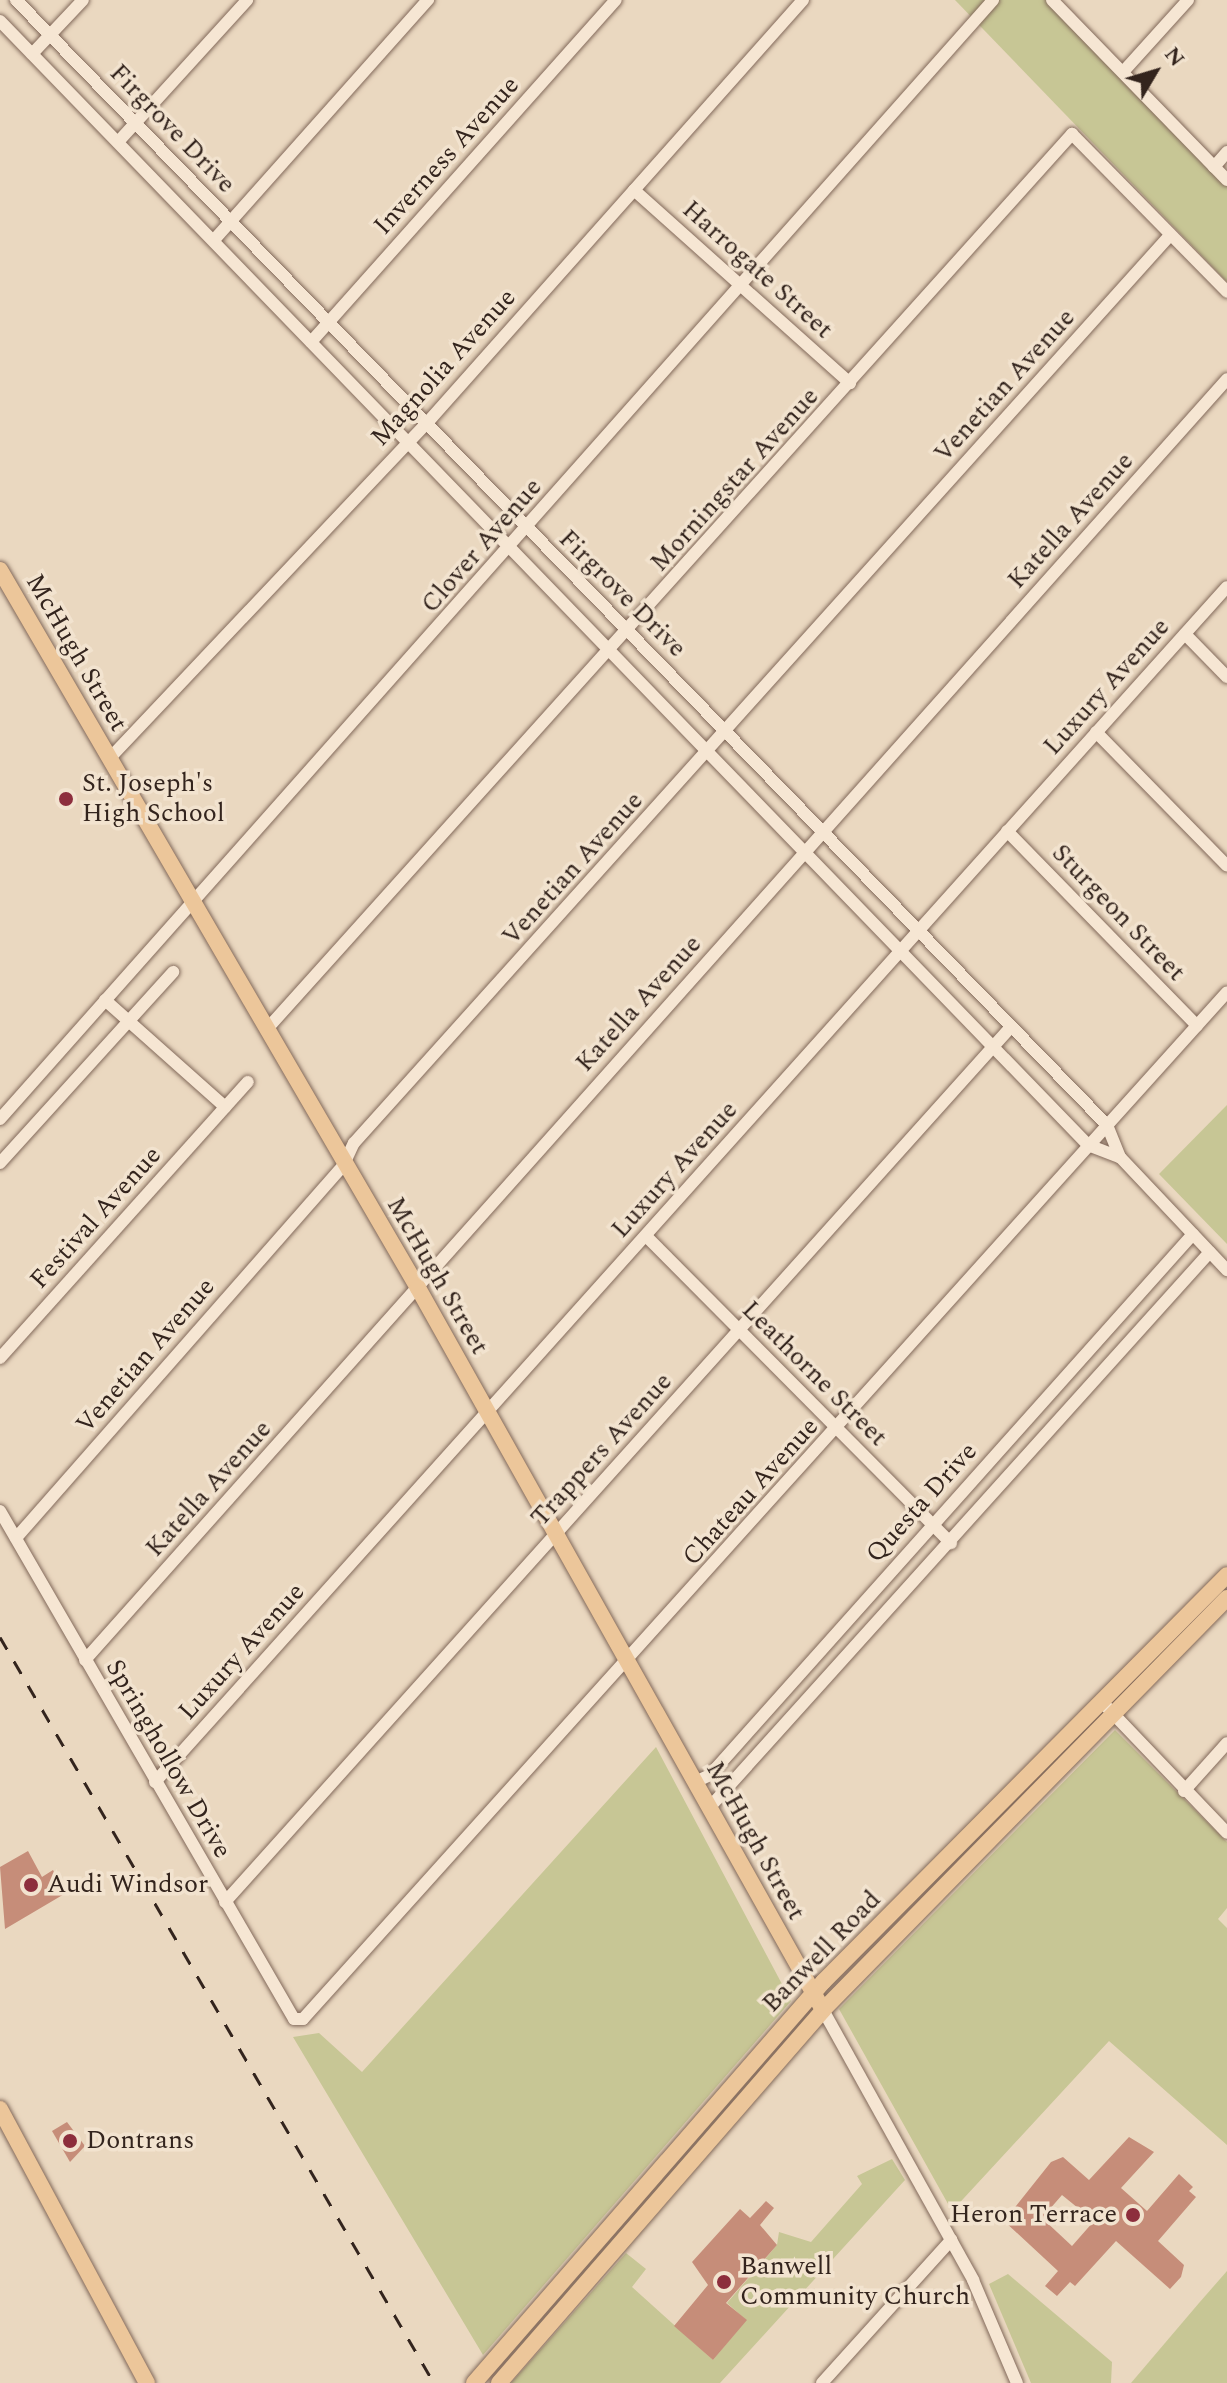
<!DOCTYPE html>
<style>
body{margin:0}
#map{position:relative;width:1227px;height:2383px;overflow:hidden;background:#ead8c0;font-family:Spectral,serif}
div>[style]{position:absolute}
.green>*{inset:0;background:#c7c695}
.building>*{inset:0;background:#c68d79}
.roads{filter:drop-shadow(0 0 2px #82695a) drop-shadow(0 0 2px #82695a)}
.minor>*{height:12px;margin:-6px;padding:0 6px;transform-origin:6px;border-radius:6px;background:#f6e6d3}
.major>*{height:16px;margin:-8px;padding:0 8px;transform-origin:8px;border-radius:8px;background:#ecc69a}
.rail>*{height:3px;margin-top:-1.5px;transform-origin:0;background:repeating-linear-gradient(90deg,#33241d 0 14px,transparent 0 28px)}
.dots>*{width:22px;height:22px;translate:-50% -50%;box-sizing:border-box;border:4px solid #f2e3cf;border-radius:50%}
span{translate:-50% -50%;white-space:nowrap;text-align:center;line-height:1.15;-webkit-text-stroke:7px #f2e3cf;paint-order:stroke}
.street-label{font-size:26px;color:#33241d}
.poi-label{font-size:26px;color:#33241d}
.left{translate:0 -50%;text-align:left}
.right{translate:-100% -50%;text-align:right}
.north{position:absolute;left:1115px;top:32px;width:80px;height:80px;-webkit-text-stroke:6px #f2e3cf;paint-order:stroke;rotate:52deg;font-size:22px;font-weight:700;line-height:32px;text-align:center;color:#33241d}
.north::after{content:'';display:block;margin:auto;width:28px;height:36px;background:#33241d;clip-path:polygon(50% 0,100% 100%,50% 72%,0 100%)}
</style>
<div id="map">
<div class="green">
<i style="clip-path:polygon(955px 0,1052px 0,1227px 180px,1227px 282px)"></i>
<i style="clip-path:polygon(1227px 1105px,1227px 1244px,1159px 1174px)"></i>
<i style="clip-path:polygon(1115px 1730px,1227px 1842px,1227px 1908px,1218px 1919px,1227px 1928px,1227px 2145px,1109px 2041px,952px 2211px,839px 2009px)"></i>
<i style="clip-path:polygon(656px 1747px,791px 2001px,483px 2355px,293px 2037px,319px 2033px,362px 2072px)"></i>
<i style="clip-path:polygon(892px 2159px,905px 2180px,720px 2383px,511px 2383px,626px 2253px,646px 2269px,632px 2287px,713px 2360px,746px 2320px,727px 2303px,777px 2245px,779px 2232px,811px 2242px,862px 2184px,857px 2176px)"></i>
<i style="clip-path:polygon(1227px 2271px,1227px 2383px,1131px 2383px,1199px 2303px)"></i>
<i style="clip-path:polygon(1008px 2274px,1112px 2362px,1111px 2383px,1031px 2383px,989px 2284px)"></i>
</div>
<div class="building">
<i style="clip-path:polygon(28px 1851px,42px 1877px,53px 1870px,66px 1893px,5px 1929px,0 1867px)"></i>
<i style="clip-path:polygon(67px 2122px,85px 2146px,70px 2162px,52px 2131px)"></i>
<i style="clip-path:polygon(evenodd,1129px 2137px,1154px 2152px,1121px 2188px,1147px 2211px,1179px 2174px,1193px 2187px,1189px 2191px,1196px 2197px,1158px 2241px,1184px 2265px,1181px 2277px,1170px 2289px,1116px 2241px,1075px 2286px,1070px 2282px,1057px 2296px,1045px 2286px,1058px 2271px,1004px 2221px,1051px 2162px,1063px 2157px,1089px 2180px,1129px 2137px,1062px 2195px,1094px 2221px,1072px 2246px,1042px 2218px,1062px 2195px)"></i>
<i style="clip-path:polygon(766px 2201px,774px 2208px,760px 2225px,777px 2245px,726px 2303px,747px 2320px,713px 2360px,674px 2326px,708px 2285px,692px 2262px,740px 2209px,750px 2218px)"></i>
</div>
<div class="roads">
<div class="minor">
<i style="left:16px;top:0;width:1567px;rotate:45.88deg"></i>
<i style="left:1107px;top:1125px;width:35px;rotate:68deg"></i>
<i style="left:1120px;top:1157px;width:156px;rotate:46.6deg"></i>
<i style="left:1052px;top:0;width:251px;rotate:45.8deg"></i>
<i style="left:0;top:21px;width:1564px;rotate:45.93deg"></i>
<i style="left:1088px;top:1145px;width:34px;rotate:21deg"></i>
<i style="left:32px;top:54px;width:74px;rotate:-46.6deg"></i>
<i style="left:1123px;top:72px;width:97px;rotate:-47.9deg"></i>
<i style="left:118px;top:142px;width:192px;rotate:-47.7deg"></i>
<i style="left:1214px;top:167px;width:20px;rotate:-49deg"></i>
<i style="left:634px;top:190px;width:290px;rotate:41.8deg"></i>
<i style="left:214px;top:240px;width:322px;rotate:-48.3deg"></i>
<i style="left:311px;top:342px;width:458px;rotate:-48.3deg"></i>
<i style="left:1185px;top:634px;width:60px;rotate:45.7deg"></i>
<i style="left:1096px;top:732px;width:187px;rotate:45.6deg"></i>
<i style="left:109px;top:759px;width:463px;rotate:-46.6deg"></i>
<i style="left:427px;top:423px;width:566px;rotate:-48.37deg"></i>
<i style="left:1007px;top:831px;width:272px;rotate:45.7deg"></i>
<i style="left:105px;top:1000px;width:161px;rotate:41.7deg"></i>
<i style="left:267px;top:1029px;width:1204px;rotate:-48.03deg"></i>
<i style="left:1072px;top:134px;width:221px;rotate:45.5deg"></i>
<i style="left:0;top:1119px;width:1496px;rotate:-48.41deg"></i>
<i style="left:0;top:1163px;width:258px;rotate:-47.8deg"></i>
<i style="left:646px;top:1236px;width:433px;rotate:45.2deg"></i>
<i style="left:0;top:1358px;width:371px;rotate:-48.1deg"></i>
<i style="left:0;top:1511px;width:587px;rotate:59.94deg"></i>
<i style="left:294px;top:2019px;width:9px"></i>
<i style="left:303px;top:2019px;width:1381px;rotate:-48.02deg"></i>
<i style="left:16px;top:1538px;width:497px;rotate:-48.7deg"></i>
<i style="left:344px;top:1164px;width:23px;rotate:-65deg"></i>
<i style="left:354px;top:1143px;width:1221px;rotate:-48.05deg"></i>
<i style="left:85px;top:1660px;width:1716px;rotate:-48.28deg"></i>
<i style="left:1102px;top:1702px;width:181px;rotate:46.3deg"></i>
<i style="left:155px;top:1782px;width:1605px;rotate:-48.11deg"></i>
<i style="left:695px;top:1782px;width:17px;rotate:-25deg"></i>
<i style="left:710px;top:1775px;width:725px;rotate:-48.24deg"></i>
<i style="left:1184px;top:1791px;width:64px;rotate:-48.1deg"></i>
<i style="left:709px;top:1808px;width:748px;rotate:-47.98deg"></i>
<i style="left:225px;top:1902px;width:1176px;rotate:-48.07deg"></i>
<i style="left:823px;top:2010px;width:309px;rotate:60.9deg"></i>
<i style="left:973px;top:2280px;width:112px;rotate:66.9deg"></i>
<i style="left:822px;top:2383px;width:193px;rotate:-47.9deg"></i>
</div>
<div class="major">
<i style="left:0;top:570px;width:831px;rotate:59.79deg"></i>
<i style="left:418px;top:1288px;width:828px;rotate:60.71deg"></i>
<i style="left:0;top:2109px;width:311px;rotate:61.8deg"></i>
<i style="left:474px;top:2383px;width:532px;rotate:-48.97deg"></i>
<i style="left:823px;top:1982px;width:573px;rotate:-45.21deg"></i>
<i style="left:499px;top:2383px;width:494px;rotate:-49deg"></i>
<i style="left:823px;top:2010px;width:577px;rotate:-45.56deg"></i>
</div>
</div>
<div class="rail">
<i style="left:0;top:1637px;width:863px;rotate:59.81deg"></i>
</div>
<div class="dots">
<i style="left:66px;top:799px;background:#8d2e3d"></i>
<i style="left:31px;top:1885px;background:#8d2e3d"></i>
<i style="left:70px;top:2141px;background:#8d2e3d"></i>
<i style="left:1133px;top:2215px;background:#8d2e3d"></i>
<i style="left:724px;top:2282px;background:#8d2e3d"></i>
</div>
<div class="street-label">
<span style="left:172px;top:129px;rotate:46deg">Firgrove Drive</span>
<span style="left:447px;top:156px;rotate:-48deg">Inverness Avenue</span>
<span style="left:757px;top:270px;rotate:42deg">Harrogate Street</span>
<span style="left:444px;top:368px;rotate:-48deg">Magnolia Avenue</span>
<span style="left:1005px;top:386px;rotate:-48deg">Venetian Avenue</span>
<span style="left:735px;top:480px;rotate:-48deg">Morningstar Avenue</span>
<span style="left:1071px;top:521px;rotate:-48deg">Katella Avenue</span>
<span style="left:482px;top:546px;rotate:-49deg">Clover Avenue</span>
<span style="left:622px;top:594px;rotate:45deg">Firgrove Drive</span>
<span style="left:76px;top:653px;rotate:60deg">McHugh Street</span>
<span style="left:1107px;top:687px;rotate:-48deg">Luxury Avenue</span>
<span style="left:573px;top:869px;rotate:-48deg">Venetian Avenue</span>
<span style="left:1118px;top:913px;rotate:46deg">Sturgeon Street</span>
<span style="left:639px;top:1004px;rotate:-48deg">Katella Avenue</span>
<span style="left:675px;top:1170px;rotate:-48deg">Luxury Avenue</span>
<span style="left:96px;top:1218px;rotate:-48deg">Festival Avenue</span>
<span style="left:437px;top:1276px;rotate:60deg">McHugh Street</span>
<span style="left:146px;top:1356px;rotate:-49deg">Venetian Avenue</span>
<span style="left:814px;top:1374px;rotate:45deg">Leathorne Street</span>
<span style="left:602px;top:1450px;rotate:-48deg">Trappers Avenue</span>
<span style="left:209px;top:1489px;rotate:-48deg">Katella Avenue</span>
<span style="left:751px;top:1492px;rotate:-48deg">Chateau Avenue</span>
<span style="left:922px;top:1503px;rotate:-48deg">Questa Drive</span>
<span style="left:242px;top:1652px;rotate:-48deg">Luxury Avenue</span>
<span style="left:168px;top:1759px;rotate:60deg">Springhollow Drive</span>
<span style="left:755px;top:1841px;rotate:61deg">McHugh Street</span>
<span style="left:822px;top:1952px;rotate:-46deg">Banwell Road</span>
</div>
<div class="poi-label">
<span class="left" style="left:82px;top:799px">St. Joseph's<br>High School</span>
<span class="left" style="left:47px;top:1885px">Audi Windsor</span>
<span class="left" style="left:86px;top:2141px">Dontrans</span>
<span class="right" style="left:1117px;top:2215px">Heron Terrace</span>
<span class="left" style="left:740px;top:2282px">Banwell<br>Community Church</span>
</div>
<div class="north">N</div>
</div>
